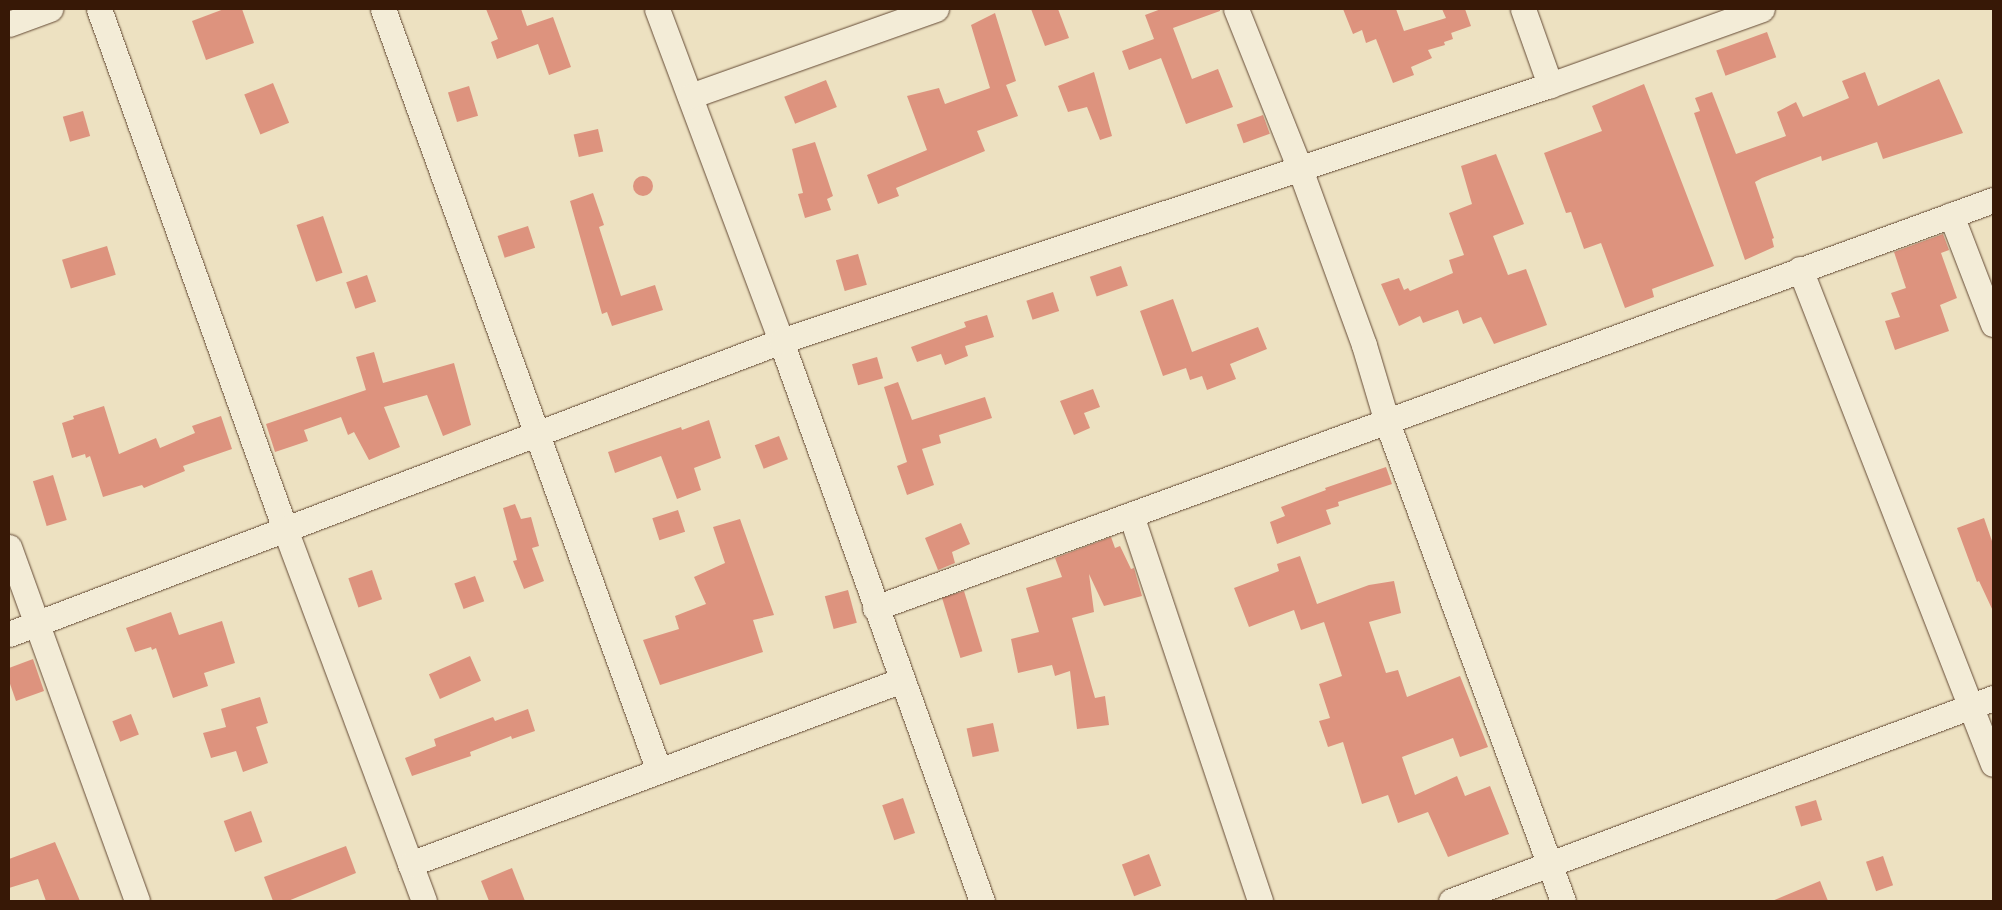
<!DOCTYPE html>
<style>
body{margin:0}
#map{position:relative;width:2002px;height:910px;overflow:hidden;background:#ede1c1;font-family:Cardo,serif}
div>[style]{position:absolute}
.building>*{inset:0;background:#dd937e;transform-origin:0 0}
.round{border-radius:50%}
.roads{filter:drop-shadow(0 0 1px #644a35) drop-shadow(0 0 1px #644a35)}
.minor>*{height:25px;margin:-12.5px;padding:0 12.5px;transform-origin:12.5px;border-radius:12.5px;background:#f3ecd7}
span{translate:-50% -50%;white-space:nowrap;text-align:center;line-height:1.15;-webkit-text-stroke:4px #f3ecd7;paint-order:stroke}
.frame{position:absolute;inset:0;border:10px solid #371806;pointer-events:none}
</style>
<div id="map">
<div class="building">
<i style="clip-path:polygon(224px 9px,242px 9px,254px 43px,206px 60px,192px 21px)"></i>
<i style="clip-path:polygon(486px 9px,521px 9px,527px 26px,553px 17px,571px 67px,549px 75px,538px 44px,497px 59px,491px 42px,498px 39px)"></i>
<i style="clip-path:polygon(1031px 9px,1058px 9px,1069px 38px,1045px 46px)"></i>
<i style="clip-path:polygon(1161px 9px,1220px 9px,1220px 11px,1173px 28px,1192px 79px,1218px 69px,1233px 107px,1186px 124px,1161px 58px,1129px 70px,1122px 51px,1154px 39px,1145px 15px)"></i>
<i style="clip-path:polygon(1343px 9px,1396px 9px,1404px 31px,1446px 18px,1442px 9px,1465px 9px,1471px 26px,1451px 33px,1449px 26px,1453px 39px,1444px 42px,1445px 45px,1428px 50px,1432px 58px,1411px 67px,1414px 75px,1393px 83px,1376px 39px,1366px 43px,1362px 30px,1353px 34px)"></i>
<i style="clip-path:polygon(995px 13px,1016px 81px,1006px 85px,1018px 116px,977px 131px,985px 151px,896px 188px,899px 196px,878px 204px,867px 175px,927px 150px,907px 96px,939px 88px,945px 104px,990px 88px,971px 25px)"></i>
<i style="left:1767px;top:32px;width:27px;height:54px;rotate:70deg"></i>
<i style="clip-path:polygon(1094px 72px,1112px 136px,1100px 140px,1087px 107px,1068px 112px,1058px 86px)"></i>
<i style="clip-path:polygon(1865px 72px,1878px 106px,1939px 79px,1963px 133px,1883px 159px,1877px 142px,1822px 161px,1821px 156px,1762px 178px,1755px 182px,1774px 238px,1772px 239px,1774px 247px,1745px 260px,1694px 113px,1700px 111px,1695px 98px,1712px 92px,1736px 154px,1786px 136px,1777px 112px,1796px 102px,1803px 117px,1849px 98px,1842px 81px)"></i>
<i style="left:826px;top:80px;width:29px;height:45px;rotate:68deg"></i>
<i style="left:273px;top:83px;width:43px;height:31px;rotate:68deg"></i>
<i style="clip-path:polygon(1644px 84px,1714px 266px,1652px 289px,1654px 297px,1625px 308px,1601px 243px,1584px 249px,1571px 212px,1566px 213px,1544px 153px,1602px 131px,1592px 106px)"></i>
<i style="left:469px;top:86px;width:31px;height:22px;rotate:73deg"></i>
<i style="left:83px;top:111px;width:26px;height:21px;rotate:74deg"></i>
<i style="left:1263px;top:115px;width:20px;height:28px;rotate:70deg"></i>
<i style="left:598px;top:129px;width:23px;height:25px;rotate:77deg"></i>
<i style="clip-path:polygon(815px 142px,833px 196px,827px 199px,831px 210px,805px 218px,798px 194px,803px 193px,792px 149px)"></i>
<i style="clip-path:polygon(1496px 154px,1524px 224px,1493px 236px,1508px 275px,1526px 269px,1547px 325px,1494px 344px,1481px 317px,1463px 324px,1458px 310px,1423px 323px,1420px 316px,1399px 326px,1381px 284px,1399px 278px,1404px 290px,1408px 288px,1410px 291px,1453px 273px,1449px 260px,1464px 255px,1449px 213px,1472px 204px,1461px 166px)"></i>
<i class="round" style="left:633px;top:176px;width:20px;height:20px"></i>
<i style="clip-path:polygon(593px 193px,604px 225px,599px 227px,621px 296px,655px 285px,663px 310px,612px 326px,607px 312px,602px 314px,570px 201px)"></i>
<i style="left:323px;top:216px;width:60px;height:28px;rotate:71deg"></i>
<i style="left:528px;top:226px;width:23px;height:32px;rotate:72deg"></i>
<i style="clip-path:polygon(1943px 234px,1949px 250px,1941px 253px,1957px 298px,1940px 305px,1949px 331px,1895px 350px,1885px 321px,1900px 317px,1891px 293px,1906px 288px,1894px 252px)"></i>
<i style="left:107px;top:246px;width:30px;height:47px;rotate:73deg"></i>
<i style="left:858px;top:254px;width:32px;height:23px;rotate:74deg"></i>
<i style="left:1121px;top:266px;width:21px;height:33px;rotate:71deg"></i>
<i style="left:367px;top:275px;width:28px;height:22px;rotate:71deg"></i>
<i style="left:1053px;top:292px;width:20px;height:28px;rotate:72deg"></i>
<i style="clip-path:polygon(1173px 299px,1192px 352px,1258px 327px,1267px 349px,1230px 364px,1236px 379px,1207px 390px,1202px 376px,1190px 380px,1186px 368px,1163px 376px,1140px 311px)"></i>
<i style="clip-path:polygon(987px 315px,994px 337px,965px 346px,968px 356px,945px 365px,941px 354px,917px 362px,911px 347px,966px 327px,964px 322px)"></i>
<i style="clip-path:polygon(374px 352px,383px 383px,454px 363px,471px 425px,443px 436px,427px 395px,384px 407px,400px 447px,369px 460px,354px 432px,348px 435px,341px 417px,304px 430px,308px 441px,275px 452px,266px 424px,366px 390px,356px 357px)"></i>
<i style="left:877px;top:357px;width:22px;height:26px;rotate:74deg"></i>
<i style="clip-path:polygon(898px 382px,912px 420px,985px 397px,992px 418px,939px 435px,941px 443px,922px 449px,934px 485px,907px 495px,897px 466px,907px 462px,884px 387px)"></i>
<i style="clip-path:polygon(1093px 389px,1100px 407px,1084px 413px,1090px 428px,1074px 435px,1060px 401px)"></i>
<i style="clip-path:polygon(104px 406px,119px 454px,156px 438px,160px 448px,195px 433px,192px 426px,221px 416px,232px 449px,183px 466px,185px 471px,144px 488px,142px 485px,103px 497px,90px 456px,86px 458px,85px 454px,72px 458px,62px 423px,74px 419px,73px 416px)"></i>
<i style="clip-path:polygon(709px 420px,721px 458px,694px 468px,701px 490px,677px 499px,661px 456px,615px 473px,608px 452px,681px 427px,682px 430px)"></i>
<i style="left:779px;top:436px;width:25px;height:26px;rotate:69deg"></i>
<i style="clip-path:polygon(1386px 467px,1392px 484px,1338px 502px,1339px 506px,1326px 510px,1331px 524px,1277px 544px,1270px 522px,1285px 516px,1281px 507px,1326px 490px,1325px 488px)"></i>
<i style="left:53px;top:475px;width:47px;height:21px;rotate:73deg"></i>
<i style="clip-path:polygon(515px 504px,521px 519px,531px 517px,539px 546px,532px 548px,544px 581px,524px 589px,513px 561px,517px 560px,503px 508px)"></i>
<i style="left:678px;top:510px;width:23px;height:27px;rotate:72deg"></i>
<i style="clip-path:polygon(1984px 518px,1993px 544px,1993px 611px,1979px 581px,1977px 582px,1957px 528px)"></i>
<i style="clip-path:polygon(740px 519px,774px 615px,753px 620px,763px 652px,660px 685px,643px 640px,679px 629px,675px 616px,706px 604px,694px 577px,725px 563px,713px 527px)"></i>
<i style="clip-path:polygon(961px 523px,970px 544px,952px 552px,955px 563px,938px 570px,925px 538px)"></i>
<i style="clip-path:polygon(1111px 537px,1115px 548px,1120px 546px,1131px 569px,1134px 568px,1142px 596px,1104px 606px,1089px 574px,1094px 612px,1072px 618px,1095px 698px,1105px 696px,1109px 725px,1077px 729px,1070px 671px,1055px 676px,1052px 665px,1018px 673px,1011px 639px,1039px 632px,1026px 588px,1062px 577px,1055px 558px)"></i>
<i style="clip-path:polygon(1300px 556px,1317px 604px,1369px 585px,1394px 581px,1401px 613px,1369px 622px,1386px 673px,1398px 670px,1407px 697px,1460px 676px,1488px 747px,1460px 757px,1453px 738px,1402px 757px,1415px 795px,1457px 776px,1465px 796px,1490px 786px,1509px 834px,1448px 857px,1428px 812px,1398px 823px,1388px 795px,1362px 804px,1343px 742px,1328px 747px,1319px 721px,1330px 718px,1319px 684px,1342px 676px,1324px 622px,1301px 630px,1294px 610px,1249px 627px,1234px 588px,1279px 571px,1277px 564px)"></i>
<i style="left:372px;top:570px;width:31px;height:25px;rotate:71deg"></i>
<i style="left:475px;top:576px;width:27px;height:22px;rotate:70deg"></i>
<i style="left:848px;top:590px;width:34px;height:24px;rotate:75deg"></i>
<i style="left:964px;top:591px;width:63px;height:23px;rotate:73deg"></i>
<i style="clip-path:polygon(171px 612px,179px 635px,222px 621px,235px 663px,204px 673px,208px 686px,173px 698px,156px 648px,152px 650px,151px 647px,135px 652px,126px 628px)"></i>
<i style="left:470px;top:656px;width:27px;height:45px;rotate:66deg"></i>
<i style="clip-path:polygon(33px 659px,44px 691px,16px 701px,9px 681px,9px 668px)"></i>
<i style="clip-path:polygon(260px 697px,268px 723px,256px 727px,268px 763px,243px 772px,236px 751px,211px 758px,203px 733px,226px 727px,221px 709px)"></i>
<i style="clip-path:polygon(528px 709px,535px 731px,512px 739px,511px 736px,470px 752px,471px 756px,412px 776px,405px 758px,436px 746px,434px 739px,493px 717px,495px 721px)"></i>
<i style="left:131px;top:714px;width:22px;height:20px;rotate:69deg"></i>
<i style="left:993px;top:723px;width:29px;height:27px;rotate:78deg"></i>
<i style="left:903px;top:798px;width:37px;height:22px;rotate:71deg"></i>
<i style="left:1816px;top:800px;width:21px;height:22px;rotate:73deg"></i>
<i style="left:251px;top:811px;width:33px;height:29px;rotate:70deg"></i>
<i style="clip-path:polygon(55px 842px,80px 901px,46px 901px,38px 879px,9px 888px,9px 859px)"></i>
<i style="clip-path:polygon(346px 846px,356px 873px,288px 901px,273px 901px,264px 877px)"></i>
<i style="left:1149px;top:854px;width:34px;height:29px;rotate:69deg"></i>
<i style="left:1883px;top:856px;width:31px;height:18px;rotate:71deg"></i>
<i style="clip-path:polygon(512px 868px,525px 901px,489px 901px,481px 881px)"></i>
<i style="clip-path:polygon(1820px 881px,1828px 901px,1772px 901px)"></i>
</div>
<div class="roads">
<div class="minor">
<i style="left:99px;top:9px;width:552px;rotate:70.32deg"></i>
<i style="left:285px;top:529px;width:397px;rotate:69.5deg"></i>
<i style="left:383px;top:9px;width:810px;rotate:70.09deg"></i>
<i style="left:657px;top:9px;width:354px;rotate:69.5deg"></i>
<i style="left:781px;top:341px;width:595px;rotate:70.26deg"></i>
<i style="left:1236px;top:9px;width:172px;rotate:68.2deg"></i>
<i style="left:1300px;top:169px;width:187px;rotate:70deg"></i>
<i style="left:1364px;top:345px;width:80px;rotate:73.4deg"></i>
<i style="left:1387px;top:422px;width:510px;rotate:69.83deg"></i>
<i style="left:1523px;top:9px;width:81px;rotate:70.4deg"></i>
<i style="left:9px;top:24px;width:44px;rotate:-20.1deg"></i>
<i style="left:690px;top:96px;width:261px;rotate:-19.5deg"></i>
<i style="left:1951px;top:215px;width:117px;rotate:68.9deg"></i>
<i style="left:1800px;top:269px;width:531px;rotate:68.7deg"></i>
<i style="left:1131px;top:515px;width:407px;rotate:71.5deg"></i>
<i style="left:9px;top:547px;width:376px;rotate:70.1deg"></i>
<i style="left:875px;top:608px;width:1190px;rotate:-20.05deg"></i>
<i style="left:9px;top:634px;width:826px;rotate:-20.78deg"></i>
<i style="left:781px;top:341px;width:810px;rotate:-18.41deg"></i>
<i style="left:1550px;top:85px;width:225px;rotate:-19.7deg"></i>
<i style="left:410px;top:864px;width:525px;rotate:-20.5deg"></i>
<i style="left:1451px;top:901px;width:579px;rotate:-20.53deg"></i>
</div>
</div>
<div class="frame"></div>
</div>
